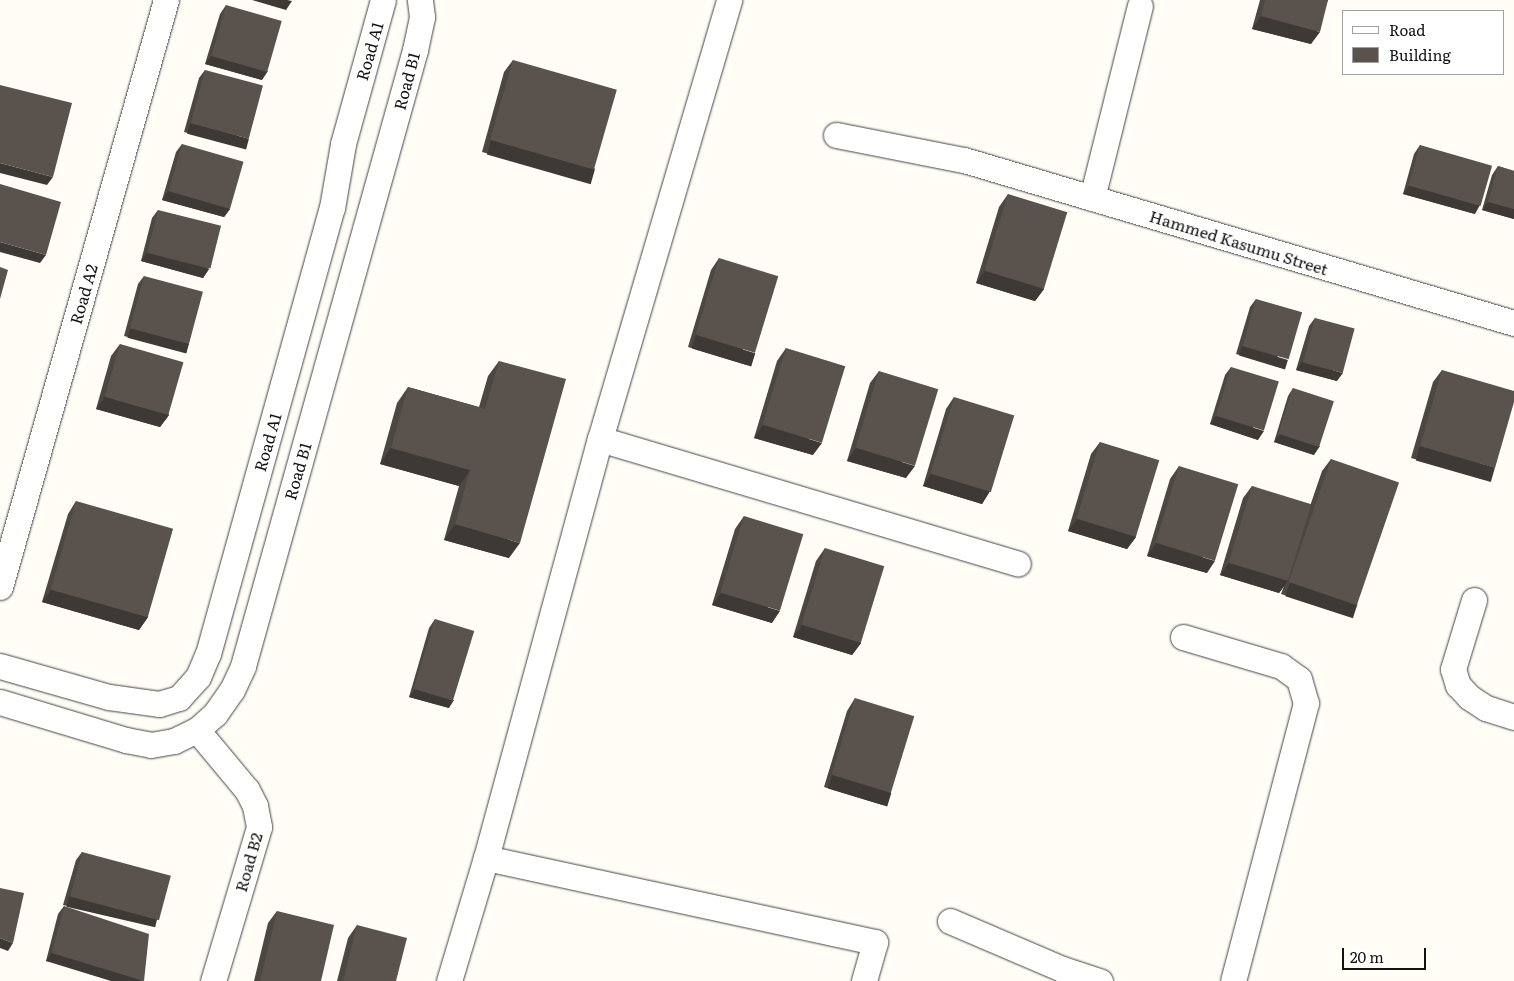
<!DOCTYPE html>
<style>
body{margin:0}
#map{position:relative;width:1514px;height:981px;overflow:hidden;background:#fffdf5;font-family:Literata,serif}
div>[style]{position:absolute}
.roads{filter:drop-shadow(0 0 1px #444) drop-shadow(0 0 1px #444)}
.street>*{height:25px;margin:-12.5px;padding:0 12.5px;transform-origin:12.5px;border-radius:12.5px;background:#fff}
.wall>*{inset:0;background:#4d4742}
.shaded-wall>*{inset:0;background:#3f3936;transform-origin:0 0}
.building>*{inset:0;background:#5a524d;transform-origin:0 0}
span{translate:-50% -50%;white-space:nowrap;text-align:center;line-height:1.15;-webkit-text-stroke:5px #fff;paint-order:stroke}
.street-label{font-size:16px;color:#111}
.legend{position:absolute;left:1342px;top:10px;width:162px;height:65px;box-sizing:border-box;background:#fff;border:1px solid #a0a0a0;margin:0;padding:6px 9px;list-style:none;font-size:15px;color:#111}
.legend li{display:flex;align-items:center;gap:10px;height:25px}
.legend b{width:25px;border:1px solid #a0a0a0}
.scale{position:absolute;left:1342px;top:948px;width:84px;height:22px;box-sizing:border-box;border:2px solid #111;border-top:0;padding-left:6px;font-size:15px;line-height:18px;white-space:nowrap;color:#111;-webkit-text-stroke:4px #fff;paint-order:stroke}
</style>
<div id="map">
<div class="roads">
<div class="street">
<i style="left:836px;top:135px;width:130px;rotate:11.1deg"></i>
<i style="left:964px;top:160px;width:574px;rotate:16.51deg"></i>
<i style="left:1092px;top:198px;width:198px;rotate:-76deg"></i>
<i style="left:600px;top:439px;width:436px;rotate:16.6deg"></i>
<i style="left:0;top:587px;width:610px;rotate:-74.21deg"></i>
<i style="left:1474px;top:600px;width:72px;rotate:106.9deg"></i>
<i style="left:1453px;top:669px;width:17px;rotate:73deg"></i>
<i style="left:1458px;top:685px;width:16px;rotate:47deg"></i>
<i style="left:1469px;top:697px;width:20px;rotate:33deg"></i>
<i style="left:1486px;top:708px;width:29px;rotate:18deg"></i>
<i style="left:1183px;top:637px;width:102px;rotate:16.5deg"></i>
<i style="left:1281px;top:666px;width:22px;rotate:36deg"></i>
<i style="left:1299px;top:679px;width:25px;rotate:74deg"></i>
<i style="left:1306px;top:703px;width:287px;rotate:104.7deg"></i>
<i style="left:0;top:666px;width:113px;rotate:15.9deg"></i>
<i style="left:109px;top:697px;width:50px;rotate:8deg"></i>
<i style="left:159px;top:704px;width:21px;rotate:-17deg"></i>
<i style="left:179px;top:698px;width:28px;rotate:-48deg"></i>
<i style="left:198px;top:677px;width:25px;rotate:-67deg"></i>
<i style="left:208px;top:654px;width:463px;rotate:-74.5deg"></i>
<i style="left:332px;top:208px;width:65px;rotate:-80.2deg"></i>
<i style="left:343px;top:144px;width:149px;rotate:-74.5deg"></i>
<i style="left:0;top:702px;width:132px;rotate:16.8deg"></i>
<i style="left:126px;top:740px;width:25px;rotate:11deg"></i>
<i style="left:151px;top:745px;width:23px;rotate:-10deg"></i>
<i style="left:174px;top:741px;width:25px;rotate:-26deg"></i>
<i style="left:197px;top:730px;width:24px;rotate:-42deg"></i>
<i style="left:215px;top:714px;width:29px;rotate:-55deg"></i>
<i style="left:232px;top:690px;width:26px;rotate:-65deg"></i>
<i style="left:243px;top:666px;width:640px;rotate:-74.4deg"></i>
<i style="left:415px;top:50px;width:34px;rotate:-78deg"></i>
<i style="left:422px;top:17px;width:17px;rotate:-97deg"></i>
<i style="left:197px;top:730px;width:78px;rotate:50.2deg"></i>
<i style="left:247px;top:790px;width:18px;rotate:63deg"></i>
<i style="left:255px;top:806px;width:21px;rotate:79deg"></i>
<i style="left:259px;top:827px;width:161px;rotate:106.6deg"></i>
<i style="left:486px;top:858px;width:398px;rotate:12.2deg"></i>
<i style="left:875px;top:942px;width:41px;rotate:105.8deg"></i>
<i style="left:950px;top:921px;width:122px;rotate:23.2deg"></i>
<i style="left:1062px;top:969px;width:40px;rotate:18deg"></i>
<i style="left:449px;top:981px;width:128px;rotate:-73.3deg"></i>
<i style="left:486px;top:858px;width:434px;rotate:-74.8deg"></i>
<i style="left:600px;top:439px;width:458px;rotate:-73.6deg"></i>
</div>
</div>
<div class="wall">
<i style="clip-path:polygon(1260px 0,1328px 0,1311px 44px,1252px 29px)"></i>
<i style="clip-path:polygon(226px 5px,262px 80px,205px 64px,220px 14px)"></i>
<i style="clip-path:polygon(513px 60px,595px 169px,587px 181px,482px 152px,504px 72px)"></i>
<i style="clip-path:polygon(205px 70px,243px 148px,184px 132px,199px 78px)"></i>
<i style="clip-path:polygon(182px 144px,230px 209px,224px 217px,162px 200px,176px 152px)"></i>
<i style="clip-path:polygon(1420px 145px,1475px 214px,1403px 194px,1414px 154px)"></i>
<i style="clip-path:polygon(1498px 166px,1514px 171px,1514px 219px,1482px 210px,1492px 175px)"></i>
<i style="clip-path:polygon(1008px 194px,1044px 289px,1035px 301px,976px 283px,999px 207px)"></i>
<i style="clip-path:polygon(158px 210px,209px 269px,203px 278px,141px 261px,152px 218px)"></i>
<i style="clip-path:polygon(719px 258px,747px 365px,688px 347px,711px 270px)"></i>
<i style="clip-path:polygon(144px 276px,189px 344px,184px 352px,124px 336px,138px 284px)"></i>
<i style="clip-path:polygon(1256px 299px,1282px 368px,1236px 354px,1250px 307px)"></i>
<i style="clip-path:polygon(1315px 318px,1337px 381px,1296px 370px,1309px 326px)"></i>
<i style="clip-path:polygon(120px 344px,169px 415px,160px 427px,96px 409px,111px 356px)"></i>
<i style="clip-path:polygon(786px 348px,813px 455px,754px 438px,777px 361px)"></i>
<i style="clip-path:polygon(499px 361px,509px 558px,444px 540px,459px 486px,380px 464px,397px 403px,408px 387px,479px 407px,488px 376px)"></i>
<i style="clip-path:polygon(1231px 367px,1258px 440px,1210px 424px,1225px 375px)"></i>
<i style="clip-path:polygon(1442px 370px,1486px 480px,1411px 458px,1433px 382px)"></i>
<i style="clip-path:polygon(879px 371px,906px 478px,847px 461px,870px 383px)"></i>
<i style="clip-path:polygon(1293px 388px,1314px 455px,1274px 442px,1288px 396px)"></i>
<i style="clip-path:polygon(954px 397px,990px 491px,982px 504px,923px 486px,946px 409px)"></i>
<i style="clip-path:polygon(1100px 442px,1136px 537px,1127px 549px,1068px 531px,1091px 454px)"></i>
<i style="clip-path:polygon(1331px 459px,1350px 616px,1281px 594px,1284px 586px,1279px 593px,1220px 575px,1243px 498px,1252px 486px,1309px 509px,1322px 471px)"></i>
<i style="clip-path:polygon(1179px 466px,1207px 573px,1147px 556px,1170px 479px)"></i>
<i style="clip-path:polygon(76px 501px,148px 617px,139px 630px,42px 602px,68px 514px)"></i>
<i style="clip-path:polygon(744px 516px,772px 623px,712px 605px,735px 529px)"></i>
<i style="clip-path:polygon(825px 548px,861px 643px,852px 655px,793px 637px,816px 561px)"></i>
<i style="clip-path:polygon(435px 619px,449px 708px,409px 697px,429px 628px)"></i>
<i style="clip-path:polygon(855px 698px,891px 793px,883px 805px,824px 787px,847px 711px)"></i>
<i style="clip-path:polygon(82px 852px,158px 917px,152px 926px,63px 905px,76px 860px)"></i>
<i style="clip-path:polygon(64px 906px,144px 981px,46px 961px,58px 914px)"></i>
<i style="clip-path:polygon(277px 911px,321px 981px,254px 981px,268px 923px)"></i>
<i style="clip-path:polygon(357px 925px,396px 981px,337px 981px,348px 938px)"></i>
</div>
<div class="shaded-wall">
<i style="clip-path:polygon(252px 0,287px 0,292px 1px,286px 10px)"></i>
<i style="clip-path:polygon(1261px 16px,1320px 32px,1311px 44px,1252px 29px)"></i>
<i style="clip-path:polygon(211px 56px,268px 71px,262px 80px,205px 64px)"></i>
<i style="left:190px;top:123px;width:61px;height:11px;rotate:15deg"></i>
<i style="left:491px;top:140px;width:108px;height:15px;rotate:16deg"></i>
<i style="clip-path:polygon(0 163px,53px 177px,47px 185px,0 173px)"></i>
<i style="clip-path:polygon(1409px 186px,1480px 205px,1475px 214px,1403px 194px)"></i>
<i style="clip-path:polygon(168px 191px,230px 209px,224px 217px,162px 200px)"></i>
<i style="clip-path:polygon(1488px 202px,1514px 209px,1514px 219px,1482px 210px)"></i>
<i style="clip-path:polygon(0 242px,46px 255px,40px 263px,0 252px)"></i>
<i style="clip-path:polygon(147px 253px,209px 269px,203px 278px,141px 261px)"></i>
<i style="clip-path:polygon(985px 271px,1044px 289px,1035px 301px,976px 283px)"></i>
<i style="left:130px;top:328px;width:61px;height:10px;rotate:15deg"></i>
<i style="left:696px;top:335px;width:62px;height:14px;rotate:17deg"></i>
<i style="left:1242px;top:346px;width:48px;height:10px;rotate:17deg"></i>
<i style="clip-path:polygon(1302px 362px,1343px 373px,1337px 381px,1296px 370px)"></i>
<i style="clip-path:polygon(105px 397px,169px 415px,160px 427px,96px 409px)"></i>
<i style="clip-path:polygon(1216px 416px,1264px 431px,1258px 440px,1210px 424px)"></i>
<i style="clip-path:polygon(763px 425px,822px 443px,813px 455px,754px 438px)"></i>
<i style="clip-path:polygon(1280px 434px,1320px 446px,1314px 455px,1274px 442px)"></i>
<i style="left:1420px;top:446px;width:78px;height:15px;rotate:16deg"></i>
<i style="clip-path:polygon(391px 448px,470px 470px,459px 486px,380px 464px)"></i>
<i style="clip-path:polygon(856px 448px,915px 466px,906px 478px,847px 461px)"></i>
<i style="clip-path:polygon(931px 474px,990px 491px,982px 504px,923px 486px)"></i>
<i style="clip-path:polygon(1077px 519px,1136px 537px,1127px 549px,1068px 531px)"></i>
<i style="clip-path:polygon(455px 524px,520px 543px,509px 558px,444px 540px)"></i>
<i style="clip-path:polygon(1156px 543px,1215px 561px,1207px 573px,1147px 556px)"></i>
<i style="clip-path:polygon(1229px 563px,1288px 581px,1279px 593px,1220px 575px)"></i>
<i style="left:1290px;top:582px;width:71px;height:15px;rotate:18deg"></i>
<i style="clip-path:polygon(51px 590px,148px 617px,139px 630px,42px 602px)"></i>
<i style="clip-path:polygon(721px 593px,780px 611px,772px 623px,712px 605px)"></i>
<i style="clip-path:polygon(802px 625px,861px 643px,852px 655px,793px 637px)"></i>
<i style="clip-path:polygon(415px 689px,454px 700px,449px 708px,409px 697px)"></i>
<i style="left:832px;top:775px;width:62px;height:14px;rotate:17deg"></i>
<i style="left:69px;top:896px;width:91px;height:11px;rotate:13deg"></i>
<i style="clip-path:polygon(0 938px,13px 943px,8px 951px,0 948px)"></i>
<i style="clip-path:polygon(52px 953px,144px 981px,111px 981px,46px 961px)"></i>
</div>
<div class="building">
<i style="clip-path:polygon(1265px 0,1328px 0,1320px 32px,1261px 16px)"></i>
<i style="left:226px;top:5px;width:58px;height:53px;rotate:16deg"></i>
<i style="left:513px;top:60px;width:108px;height:83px;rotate:16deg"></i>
<i style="left:205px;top:70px;width:60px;height:55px;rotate:15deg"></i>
<i style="clip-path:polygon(0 85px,72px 103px,53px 177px,0 163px)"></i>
<i style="left:182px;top:144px;width:64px;height:49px;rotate:16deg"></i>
<i style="left:1420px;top:145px;width:75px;height:42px;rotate:16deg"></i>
<i style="clip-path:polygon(1498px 166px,1514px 171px,1514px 209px,1488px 202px)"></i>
<i style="clip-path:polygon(0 184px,61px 202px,46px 255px,0 242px)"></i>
<i style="left:1008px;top:194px;width:62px;height:80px;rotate:17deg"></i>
<i style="left:158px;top:210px;width:65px;height:44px;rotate:14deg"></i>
<i style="left:719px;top:258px;width:62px;height:80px;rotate:17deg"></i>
<i style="clip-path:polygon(0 267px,8px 270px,0 299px)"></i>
<i style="left:144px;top:276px;width:61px;height:54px;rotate:15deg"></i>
<i style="left:1256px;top:299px;width:48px;height:49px;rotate:16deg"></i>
<i style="left:1315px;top:318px;width:41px;height:46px;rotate:15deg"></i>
<i style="left:120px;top:344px;width:66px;height:55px;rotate:16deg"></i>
<i style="left:786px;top:348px;width:62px;height:80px;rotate:17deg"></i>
<i style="clip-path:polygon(499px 361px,566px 379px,520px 543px,455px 524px,470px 470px,391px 448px,408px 387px,485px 409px)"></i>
<i style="left:1231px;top:367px;width:50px;height:51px;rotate:17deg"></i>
<i style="clip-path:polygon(1442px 370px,1514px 391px,1514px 402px,1495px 468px,1420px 446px)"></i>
<i style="left:879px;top:371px;width:62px;height:80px;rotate:17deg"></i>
<i style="left:1293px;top:388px;width:43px;height:48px;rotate:18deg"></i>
<i style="left:954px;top:397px;width:63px;height:80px;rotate:17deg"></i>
<i style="left:1100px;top:442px;width:62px;height:80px;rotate:17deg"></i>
<i style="left:1331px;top:459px;width:72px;height:130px;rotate:19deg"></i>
<i style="left:1179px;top:466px;width:62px;height:80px;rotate:17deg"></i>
<i style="left:1252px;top:486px;width:62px;height:80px;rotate:17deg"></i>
<i style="left:76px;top:501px;width:101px;height:92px;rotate:16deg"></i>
<i style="left:744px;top:516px;width:62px;height:80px;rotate:17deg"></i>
<i style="left:825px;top:548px;width:62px;height:80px;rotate:17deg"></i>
<i style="left:435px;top:619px;width:41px;height:73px;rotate:17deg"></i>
<i style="left:855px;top:698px;width:62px;height:80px;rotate:17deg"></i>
<i style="left:82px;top:852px;width:92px;height:46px;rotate:15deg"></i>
<i style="clip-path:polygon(0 888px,24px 893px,13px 943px,0 938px)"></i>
<i style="clip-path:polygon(64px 906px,149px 934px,144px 981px,52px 953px)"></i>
<i style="clip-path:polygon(277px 911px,334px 925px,321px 981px,260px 981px)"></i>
<i style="clip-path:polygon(357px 925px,407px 938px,396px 981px,343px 981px)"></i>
</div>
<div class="street-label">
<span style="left:369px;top:51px;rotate:-74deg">Road A1</span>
<span style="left:406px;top:81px;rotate:-75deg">Road B1</span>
<span style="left:1239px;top:242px;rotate:17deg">Hammed Kasumu Street</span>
<span style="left:83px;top:294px;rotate:-74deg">Road A2</span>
<span style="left:267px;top:442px;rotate:-74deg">Road A1</span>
<span style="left:297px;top:471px;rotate:-74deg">Road B1</span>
<span style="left:248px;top:862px;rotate:-74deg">Road B2</span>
</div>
<ul class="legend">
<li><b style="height:6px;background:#fff"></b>Road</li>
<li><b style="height:14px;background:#5a524d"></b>Building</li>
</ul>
<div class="scale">20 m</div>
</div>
